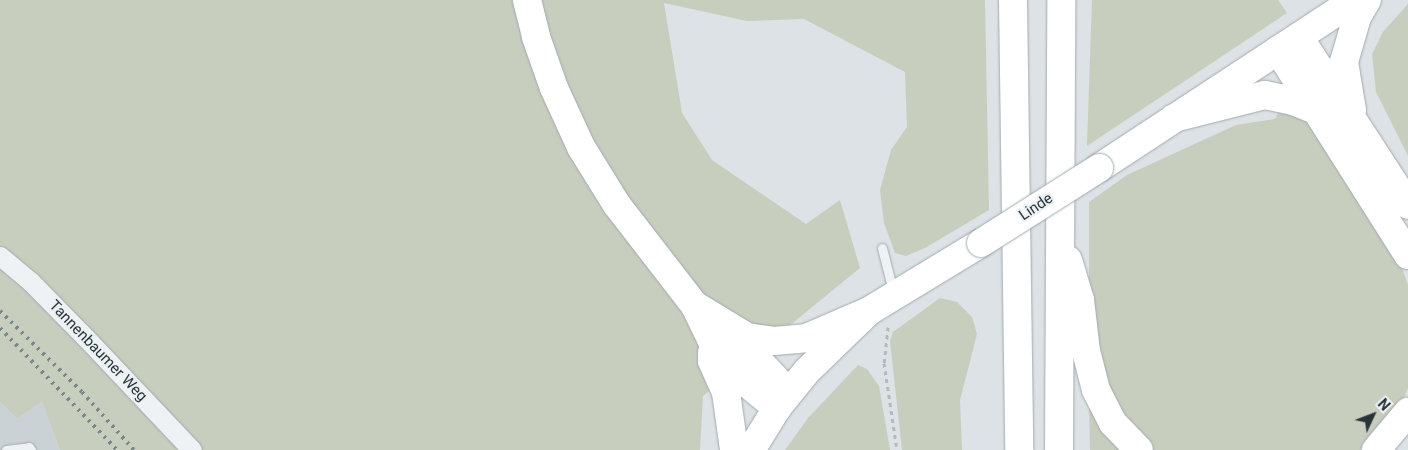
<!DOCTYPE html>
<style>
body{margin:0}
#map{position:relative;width:1408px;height:450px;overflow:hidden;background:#dce2e5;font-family:Roboto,sans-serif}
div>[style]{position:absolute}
.built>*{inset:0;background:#cbd2d6}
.green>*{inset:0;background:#c7cebe}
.path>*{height:3px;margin-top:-1.5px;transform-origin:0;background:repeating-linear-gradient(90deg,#b3b9bc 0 4px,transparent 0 8px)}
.roads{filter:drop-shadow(0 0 1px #a2aaae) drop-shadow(0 0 1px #a2aaae)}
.service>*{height:9px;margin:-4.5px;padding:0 4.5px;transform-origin:4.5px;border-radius:4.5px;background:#eff2f4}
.minor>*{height:19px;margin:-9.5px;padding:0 9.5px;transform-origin:9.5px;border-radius:9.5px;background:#eff2f4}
.primary>*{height:28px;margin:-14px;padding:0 14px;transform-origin:14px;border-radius:14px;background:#fff}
.motorway>*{height:28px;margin:-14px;padding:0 14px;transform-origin:14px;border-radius:14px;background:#fff}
.rail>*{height:4px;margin-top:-2px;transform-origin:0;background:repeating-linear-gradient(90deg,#78868d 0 2.5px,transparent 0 7.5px)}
.bridges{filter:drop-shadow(0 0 1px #9daaaf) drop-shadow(0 0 1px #9daaaf)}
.primary-bridge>*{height:28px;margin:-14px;padding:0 14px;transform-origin:14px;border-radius:14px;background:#fff}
span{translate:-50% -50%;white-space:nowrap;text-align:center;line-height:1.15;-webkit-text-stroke:4px #ebf1f3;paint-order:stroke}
.street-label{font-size:15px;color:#28333a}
.north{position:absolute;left:1348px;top:390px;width:50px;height:50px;-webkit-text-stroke:4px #ebf1f3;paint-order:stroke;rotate:47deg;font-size:14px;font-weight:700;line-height:20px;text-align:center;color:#28333a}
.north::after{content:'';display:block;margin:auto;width:18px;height:22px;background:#28333a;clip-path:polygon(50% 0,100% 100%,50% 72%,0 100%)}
</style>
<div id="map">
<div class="built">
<i style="clip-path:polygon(42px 400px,60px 450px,0 450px,0 402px,17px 419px)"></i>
</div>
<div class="green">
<i style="clip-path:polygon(0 0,985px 0,989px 210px,925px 248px,906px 256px,895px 253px,884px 223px,880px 190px,891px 150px,907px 127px,905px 72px,804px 19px,747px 21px,664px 3px,682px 113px,712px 160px,806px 224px,840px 200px,860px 268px,703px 396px,700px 450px,60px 450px,42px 401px,17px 419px,0 402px)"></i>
<i style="clip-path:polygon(1092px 0,1278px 0,1287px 13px,1087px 146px)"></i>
<i style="clip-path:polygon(1408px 4px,1408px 156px,1376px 92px,1372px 54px,1383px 32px)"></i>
<i style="clip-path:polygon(1281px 107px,1311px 123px,1386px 236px,1402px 268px,1408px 285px,1408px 388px,1401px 405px,1371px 442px,1360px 450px,1153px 450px,1115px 409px,1089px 324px,1089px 202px,1127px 175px,1236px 125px,1275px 119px)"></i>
<i style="clip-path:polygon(940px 298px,957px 302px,972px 317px,977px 334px,960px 400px,962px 450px,902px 450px,890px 341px,893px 332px)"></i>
<i style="clip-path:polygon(858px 365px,867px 369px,879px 386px,890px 450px,785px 450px,808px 418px)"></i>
<i style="clip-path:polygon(1089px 403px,1122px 450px,1090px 450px)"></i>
</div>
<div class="path">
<i style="left:888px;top:327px;width:36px;rotate:96deg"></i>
<i style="left:884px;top:363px;width:88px;rotate:81.5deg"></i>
</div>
<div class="roads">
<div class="service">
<i style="left:882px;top:248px;width:44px;rotate:75.7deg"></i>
<i style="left:6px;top:450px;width:23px;rotate:-7deg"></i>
<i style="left:29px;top:447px;width:4px;rotate:56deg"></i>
</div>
<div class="minor">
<i style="left:0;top:256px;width:39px;rotate:40deg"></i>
<i style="left:30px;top:281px;width:80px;rotate:45.5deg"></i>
<i style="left:86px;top:338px;width:154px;rotate:46.6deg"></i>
</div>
<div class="primary">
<i style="left:1099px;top:168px;width:306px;rotate:-33.3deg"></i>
<i style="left:751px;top:450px;width:49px;rotate:-58.2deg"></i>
<i style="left:777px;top:408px;width:48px;rotate:-51deg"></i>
<i style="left:807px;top:371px;width:86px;rotate:-44.1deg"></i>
<i style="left:869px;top:311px;width:131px;rotate:-31.3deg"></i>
</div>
<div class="motorway">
<i style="left:527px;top:0;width:38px;rotate:76deg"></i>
<i style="left:536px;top:37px;width:54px;rotate:70.6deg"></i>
<i style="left:554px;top:88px;width:65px;rotate:65.4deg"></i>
<i style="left:581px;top:147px;width:68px;rotate:58.2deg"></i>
<i style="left:617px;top:205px;width:128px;rotate:52.3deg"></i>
<i style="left:695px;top:306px;width:37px;rotate:64deg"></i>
<i style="left:711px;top:339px;width:53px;rotate:51.8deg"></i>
<i style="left:744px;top:381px;width:43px;rotate:39.3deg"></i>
<i style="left:1013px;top:0;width:450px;rotate:89.2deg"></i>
<i style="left:1299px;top:37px;width:200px;rotate:57deg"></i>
<i style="left:1278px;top:50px;width:243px;rotate:57.6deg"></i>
<i style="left:1352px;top:110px;width:49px;rotate:-99.5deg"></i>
<i style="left:1344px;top:62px;width:47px;rotate:-73.9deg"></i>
<i style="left:1357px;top:17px;width:20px;rotate:-60deg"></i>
<i style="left:1174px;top:118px;width:94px;rotate:-14.2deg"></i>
<i style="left:1265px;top:95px;width:29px;rotate:12deg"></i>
<i style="left:1293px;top:101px;width:27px;rotate:22deg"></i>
<i style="left:1068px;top:260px;width:42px;rotate:73.3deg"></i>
<i style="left:1080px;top:300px;width:51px;rotate:83.3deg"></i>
<i style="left:1086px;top:351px;width:40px;rotate:75.6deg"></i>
<i style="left:1096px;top:390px;width:37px;rotate:63deg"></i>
<i style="left:1113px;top:423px;width:37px;rotate:46deg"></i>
<i style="left:696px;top:306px;width:60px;rotate:31.3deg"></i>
<i style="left:747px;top:337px;width:27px;rotate:8deg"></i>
<i style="left:774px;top:341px;width:32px;rotate:-5deg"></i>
<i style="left:806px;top:338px;width:69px;rotate:-23.2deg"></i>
<i style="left:733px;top:334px;width:81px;rotate:46.5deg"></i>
<i style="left:712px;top:353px;width:8px;rotate:90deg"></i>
<i style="left:712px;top:361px;width:34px;rotate:66deg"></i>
<i style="left:726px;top:392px;width:59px;rotate:82.1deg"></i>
<i style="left:1059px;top:450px;width:450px;rotate:-89.7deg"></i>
<i style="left:1376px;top:450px;width:50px;rotate:-49.9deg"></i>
</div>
</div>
<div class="rail">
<i style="left:0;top:311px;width:115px;rotate:44.6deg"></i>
<i style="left:82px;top:392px;width:78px;rotate:48.1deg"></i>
<i style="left:0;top:328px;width:169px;rotate:46.2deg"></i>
</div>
<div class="bridges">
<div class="primary-bridge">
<i style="left:981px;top:243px;width:140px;rotate:-32.4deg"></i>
</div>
</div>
<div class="street-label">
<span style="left:1036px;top:207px;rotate:-34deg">Linde</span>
<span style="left:98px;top:351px;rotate:46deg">Tannenbaumer Weg</span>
</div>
<div class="north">N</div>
</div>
